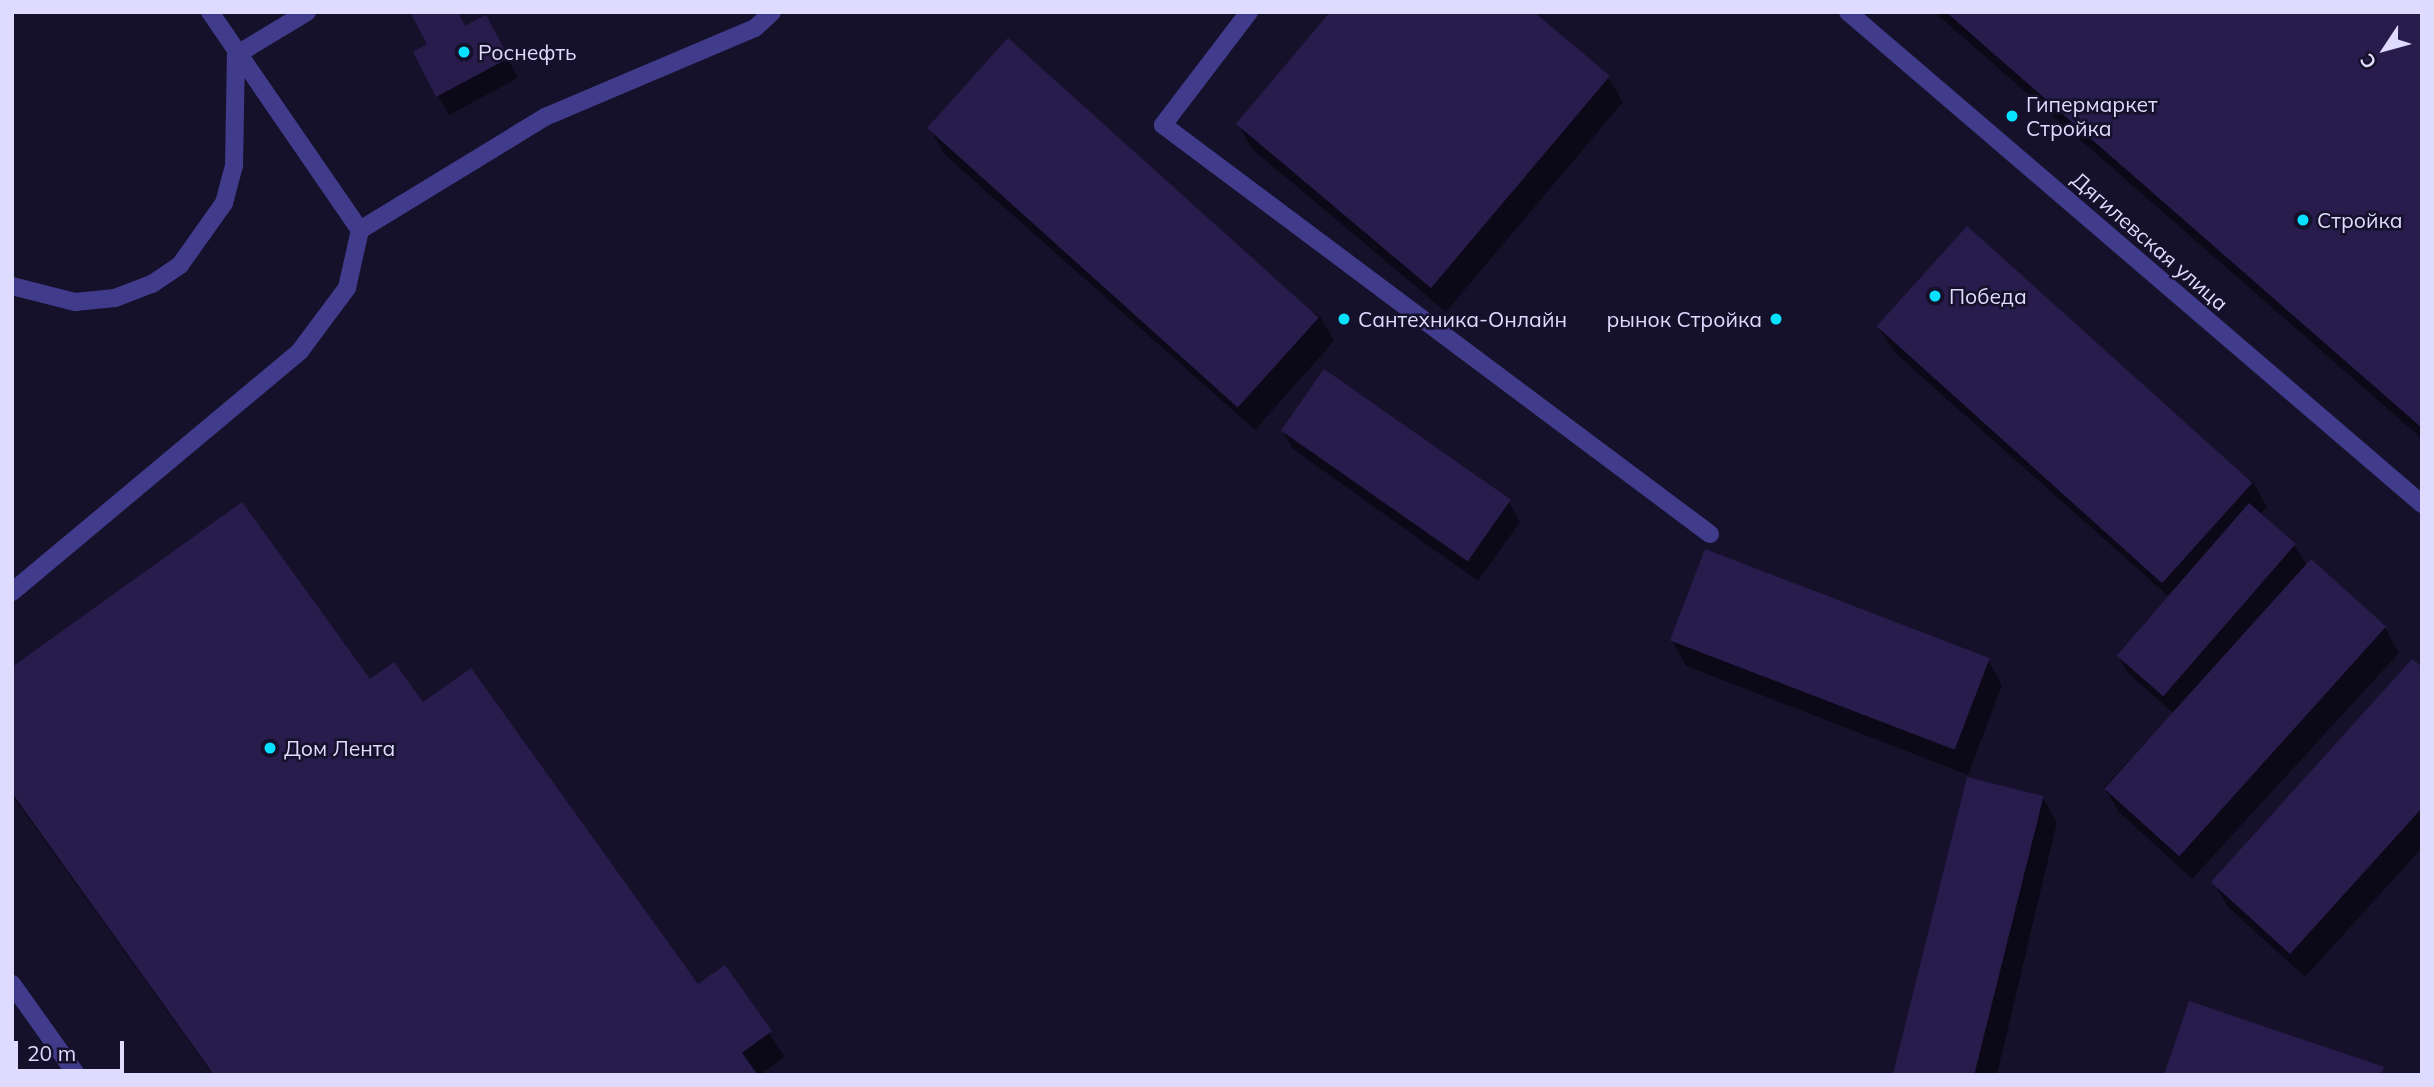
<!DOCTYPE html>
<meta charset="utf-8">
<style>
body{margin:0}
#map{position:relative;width:2434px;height:1087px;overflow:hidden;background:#16112b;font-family:Mulish,sans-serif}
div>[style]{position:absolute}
.shadow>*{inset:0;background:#0007}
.building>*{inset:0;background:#271c4c;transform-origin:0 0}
.minor>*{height:18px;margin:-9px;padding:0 9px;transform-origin:9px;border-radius:9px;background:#403b8b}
.dots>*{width:19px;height:19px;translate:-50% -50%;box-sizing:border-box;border:4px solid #16112b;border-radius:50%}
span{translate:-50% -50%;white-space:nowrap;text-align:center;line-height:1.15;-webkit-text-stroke:5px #16112b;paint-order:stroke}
.poi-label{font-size:21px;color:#dfdbff}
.left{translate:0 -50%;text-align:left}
.right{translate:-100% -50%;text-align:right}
.street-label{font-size:21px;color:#dfdbff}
.frame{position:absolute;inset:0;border:14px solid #dfdbff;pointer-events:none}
.north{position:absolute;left:2350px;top:14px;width:70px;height:70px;-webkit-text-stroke:5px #16112b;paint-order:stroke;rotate:234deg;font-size:19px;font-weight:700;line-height:28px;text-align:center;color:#dfdbff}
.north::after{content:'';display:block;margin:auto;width:24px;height:32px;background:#dfdbff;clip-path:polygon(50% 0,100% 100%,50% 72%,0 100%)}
.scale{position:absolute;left:14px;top:1041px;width:110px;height:32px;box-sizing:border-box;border:4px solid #dfdbff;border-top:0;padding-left:9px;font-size:21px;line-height:24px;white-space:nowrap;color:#dfdbff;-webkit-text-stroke:5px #16112b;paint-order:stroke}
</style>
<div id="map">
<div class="shadow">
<i style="clip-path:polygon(1934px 12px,2422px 12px,2422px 439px)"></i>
<i style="clip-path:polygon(465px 28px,496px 36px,518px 78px,449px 115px,438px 96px,430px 45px)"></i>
<i style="clip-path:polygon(1608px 77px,1623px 102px,1446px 312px,1252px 149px,1238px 124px)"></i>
<i style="clip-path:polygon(930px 129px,1320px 316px,1334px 341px,1255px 430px,944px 154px)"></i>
<i style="clip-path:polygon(1879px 328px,2253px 482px,2267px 507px,2260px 515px,2294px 545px,2307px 566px,2385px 628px,2399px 653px,2192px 879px,2119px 812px,2104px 787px,2173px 713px,2128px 673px,2117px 654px,2168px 596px,1894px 352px)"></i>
<i style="clip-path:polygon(1282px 430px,1509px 502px,1520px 522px,1478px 581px,1293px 449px)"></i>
<i style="clip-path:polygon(1672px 641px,1988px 660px,2002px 685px,1968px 775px,1686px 666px)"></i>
<i style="clip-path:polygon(12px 669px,369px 682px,422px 705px,697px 987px,724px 967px,785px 1057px,760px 1075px,213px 1075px,12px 795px)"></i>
<i style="clip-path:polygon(2422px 669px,2422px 848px,2305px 977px,2228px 907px,2214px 882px)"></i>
<i style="clip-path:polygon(2043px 798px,2057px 822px,1997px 1075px,1898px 1075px)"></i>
</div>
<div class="building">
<i style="clip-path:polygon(410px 12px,458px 12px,465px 26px,486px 15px,509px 58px,436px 97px,413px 52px,427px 44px)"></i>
<i style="clip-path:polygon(1330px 12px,1534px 12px,1610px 76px,1431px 288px,1236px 124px)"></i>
<i style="clip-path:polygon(1946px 12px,2422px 12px,2422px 428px)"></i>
<i style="left:1008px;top:38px;width:418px;height:121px;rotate:42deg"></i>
<i style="left:1967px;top:226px;width:384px;height:135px;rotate:42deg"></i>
<i style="left:1324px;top:369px;width:228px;height:75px;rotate:35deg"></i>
<i style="clip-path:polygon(242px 502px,370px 679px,394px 662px,423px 702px,471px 668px,698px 984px,725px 965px,772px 1031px,742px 1053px,758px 1075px,214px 1075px,12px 793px,12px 667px)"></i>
<i style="left:2249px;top:503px;width:62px;height:202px;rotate:41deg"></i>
<i style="left:1705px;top:549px;width:305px;height:98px;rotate:21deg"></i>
<i style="left:2311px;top:559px;width:101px;height:309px;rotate:42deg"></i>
<i style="clip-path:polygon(2412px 659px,2422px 667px,2422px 808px,2290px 954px,2211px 882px)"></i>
<i style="left:1967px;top:777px;width:79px;height:306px;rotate:14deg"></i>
<i style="clip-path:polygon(2189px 1001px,2384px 1067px,2381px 1075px,2164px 1075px)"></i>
</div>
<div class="minor">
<i style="left:210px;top:12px;width:265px;rotate:55.5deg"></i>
<i style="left:1249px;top:12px;width:142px;rotate:127.3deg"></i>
<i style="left:1163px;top:125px;width:683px;rotate:36.79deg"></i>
<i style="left:1848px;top:12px;width:756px;rotate:40.6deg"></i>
<i style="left:236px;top:55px;width:83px;rotate:-31.2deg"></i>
<i style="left:12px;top:286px;width:65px;rotate:14.3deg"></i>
<i style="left:75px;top:302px;width:40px;rotate:-5.7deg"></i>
<i style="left:115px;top:298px;width:40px;rotate:-21deg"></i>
<i style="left:152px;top:284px;width:34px;rotate:-34deg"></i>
<i style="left:180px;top:265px;width:76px;rotate:-54.6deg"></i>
<i style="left:224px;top:203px;width:38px;rotate:-75deg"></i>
<i style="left:234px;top:166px;width:111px;rotate:-89deg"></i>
<i style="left:12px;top:592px;width:376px;rotate:-39.9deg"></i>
<i style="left:300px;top:351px;width:79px;rotate:-53.3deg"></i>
<i style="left:347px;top:288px;width:59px;rotate:-77.4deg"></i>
<i style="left:360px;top:230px;width:217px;rotate:-31.4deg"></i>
<i style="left:545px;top:117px;width:228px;rotate:-23deg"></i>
<i style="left:755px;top:28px;width:23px;rotate:-43deg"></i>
<i style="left:12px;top:984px;width:112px;rotate:54.5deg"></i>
</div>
<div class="dots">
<i style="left:464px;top:52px;background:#07e1ff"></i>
<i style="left:2012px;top:116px;background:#07e1ff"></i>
<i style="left:2303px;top:220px;background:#07e1ff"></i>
<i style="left:1935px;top:296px;background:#07e1ff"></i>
<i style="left:1344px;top:319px;background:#07e1ff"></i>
<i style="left:1776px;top:319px;background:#07e1ff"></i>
<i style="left:270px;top:748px;background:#07e1ff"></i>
</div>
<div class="poi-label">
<span class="left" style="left:478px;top:52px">Роснефть</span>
<span class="left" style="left:2026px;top:116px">Гипермаркет<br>Стройка</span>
<span class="left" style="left:2317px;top:220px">Стройка</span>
<span class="left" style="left:1949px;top:296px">Победа</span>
<span class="left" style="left:1358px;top:319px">Сантехника-Онлайн</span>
<span class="right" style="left:1762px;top:319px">рынок Стройка</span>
<span class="left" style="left:284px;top:748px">Дом Лента</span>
</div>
<div class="street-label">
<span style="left:2150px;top:241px;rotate:41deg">Дягилевская улица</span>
</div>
<div class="frame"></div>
<div class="north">С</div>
<div class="scale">20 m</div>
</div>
